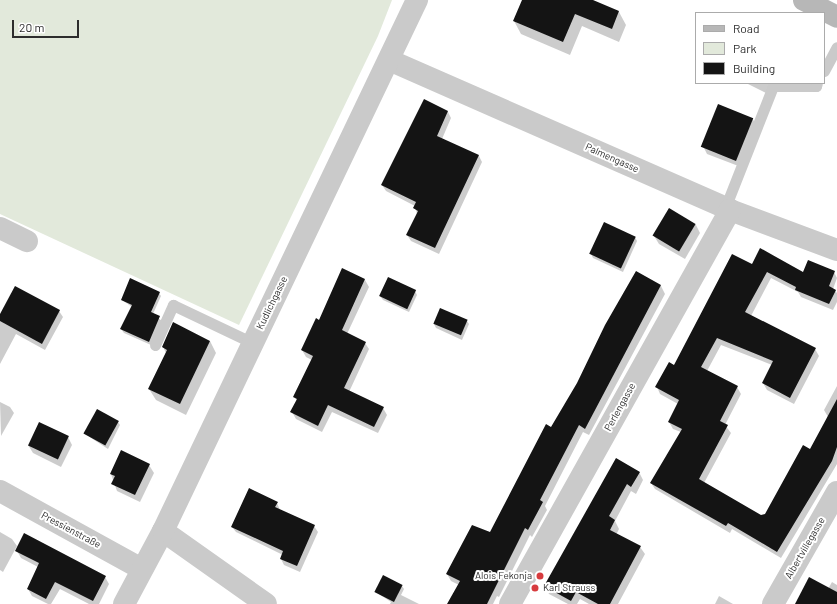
<!DOCTYPE html>
<meta charset="utf-8">
<style>
body{margin:0}
#map{position:relative;width:837px;height:604px;overflow:hidden;background:#fff;font-family:Barlow,sans-serif}
div>[style]{position:absolute}
.green>*{inset:0;background:#e2e9db}
.shadow>*{inset:0;background:#0003}
.building>*{inset:0;background:#141414;transform-origin:0 0}
.service>*{height:11px;margin:-5.5px;padding:0 5.5px;transform-origin:5.5px;border-radius:5.5px;background:#cacaca}
.minor>*{height:22px;margin:-11px;padding:0 11px;transform-origin:11px;border-radius:11px;background:#cacaca}
.secondary>*{height:22px;margin:-11px;padding:0 11px;transform-origin:11px;border-radius:11px;background:#b7b7b7}
.dots>*{width:11px;height:11px;translate:-50% -50%;box-sizing:border-box;border:2px solid #fff;border-radius:50%}
span{translate:-50% -50%;white-space:nowrap;text-align:center;line-height:1.15;-webkit-text-stroke:4px #fff;paint-order:stroke}
.street-label{font-size:10px;color:#2d2d2d}
.poi-label{font-size:10px;color:#2d2d2d}
.right{translate:-100% -50%;text-align:right}
.left{translate:0 -50%;text-align:left}
.legend{position:absolute;left:695px;top:12px;width:130px;height:72px;box-sizing:border-box;background:#fff;border:1px solid #ababab;margin:0;padding:5px 7px;list-style:none;font-size:12px;color:#2d2d2d}
.legend li{display:flex;align-items:center;gap:8px;height:20px}
.legend b{width:20px;border:1px solid #ababab}
.scale{position:absolute;left:12px;top:20px;width:67px;height:18px;box-sizing:border-box;border:2px solid #2d2d2d;border-top:0;padding-left:5px;font-size:12px;line-height:14px;white-space:nowrap;color:#2d2d2d;-webkit-text-stroke:3px #fff;paint-order:stroke}
</style>
<div id="map">
<div class="green">
<i style="clip-path:polygon(0 0,392px 0,378px 36px,239px 325px,0 214px)"></i>
</div>
<div class="shadow">
<i style="clip-path:polygon(523px 0,590px 0,619px 12px,626px 25px,619px 42px,582px 26px,570px 55px,521px 34px,514px 21px)"></i>
<i style="clip-path:polygon(746px 83px,773px 83px,768px 94px)"></i>
<i style="clip-path:polygon(424px 101px,448px 112px,451px 118px,442px 139px,479px 156px,482px 162px,439px 254px,411px 241px,407px 235px,417px 214px,415px 206px,386px 191px,382px 185px)"></i>
<i style="clip-path:polygon(752px 118px,757px 126px,741px 167px,707px 154px,703px 146px)"></i>
<i style="clip-path:polygon(669px 210px,696px 225px,700px 233px,685px 259px,659px 244px,654px 236px)"></i>
<i style="clip-path:polygon(635px 237px,637px 241px,623px 272px,593px 258px,591px 254px)"></i>
<i style="clip-path:polygon(752px 265px,803px 273px,834px 272px,837px 278px,833px 289px,837px 293px,837px 302px,833px 310px,801px 297px,798px 292px,771px 278px,751px 316px,815px 349px,819px 356px,794px 404px,767px 390px,763px 383px,772px 365px,721px 345px,707px 371px,737px 387px,741px 394px,725px 425px,731px 433px,704px 483px,761px 516px,765px 515px,810px 450px,828px 417px,824px 410px,837px 386px,837px 464px,781px 558px,732px 529px,730px 533px,655px 489px,651px 483px,681px 432px,673px 429px,669px 422px,678px 404px,660px 394px,657px 387px)"></i>
<i style="clip-path:polygon(343px 270px,365px 280px,369px 287px,347px 334px,365px 343px,369px 349px,349px 392px,383px 408px,387px 415px,378px 433px,332px 412px,322px 432px,296px 419px,292px 412px,297px 401px,295px 397px,312px 360px,306px 357px,302px 350px,319px 321px)"></i>
<i style="clip-path:polygon(636px 273px,661px 286px,665px 294px,589px 435px,583px 432px,545px 506px,547px 510px,532px 537px,530px 535px,499px 597px,497px 596px,493px 604px,448px 604px,459px 585px,451px 581px,447px 574px,491px 534px,578px 384px)"></i>
<i style="clip-path:polygon(415px 291px,417px 295px,409px 312px,383px 300px,380px 296px)"></i>
<i style="clip-path:polygon(159px 293px,161px 296px,153px 314px,162px 321px,151px 345px,124px 333px,121px 329px,132px 307px,122px 300px)"></i>
<i style="clip-path:polygon(59px 311px,63px 317px,45px 350px,16px 334px,0 364px,0 318px)"></i>
<i style="clip-path:polygon(467px 321px,469px 324px,462px 340px,436px 328px,434px 324px)"></i>
<i style="clip-path:polygon(210px 341px,216px 353px,186px 415px,156px 400px,149px 389px,166px 353px,163px 347px)"></i>
<i style="clip-path:polygon(0 402px,10px 407px,14px 413px,1px 436px)"></i>
<i style="clip-path:polygon(118px 422px,120px 425px,108px 449px,85px 434px)"></i>
<i style="clip-path:polygon(68px 437px,72px 445px,61px 467px,33px 453px,28px 445px)"></i>
<i style="clip-path:polygon(616px 459px,639px 472px,643px 480px,636px 494px,631px 491px,615px 521px,619px 529px,616px 535px,640px 547px,645px 554px,618px 604px,589px 604px,580px 599px,577px 604px,568px 604px,549px 594px,545px 586px)"></i>
<i style="clip-path:polygon(149px 465px,154px 473px,140px 502px,117px 491px,111px 474px)"></i>
<i style="clip-path:polygon(277px 503px,280px 510px,314px 526px,318px 532px,300px 572px,284px 565px,281px 559px,283px 555px,236px 532px,232px 527px)"></i>
<i style="clip-path:polygon(0 532px,12px 539px,17px 546px,3px 572px,0 570px)"></i>
<i style="clip-path:polygon(17px 551px,105px 577px,109px 584px,99px 604px,89px 604px,60px 589px,51px 604px,48px 604px,32px 596px,28px 589px,38px 567px,21px 558px)"></i>
<i style="clip-path:polygon(832px 582px,837px 585px,837px 604px,797px 604px,828px 589px)"></i>
<i style="clip-path:polygon(402px 586px,404px 589px,401px 595px,419px 604px,390px 604px,391px 602px,376px 592px)"></i>
<i style="clip-path:polygon(719px 596px,733px 604px,715px 604px)"></i>
</div>
<div class="building">
<i style="clip-path:polygon(522px 0,593px 0,619px 11px,612px 29px,575px 14px,563px 42px,513px 21px)"></i>
<i style="clip-path:polygon(424px 99px,448px 111px,437px 136px,479px 155px,435px 248px,406px 235px,418px 211px,413px 208px,416px 202px,381px 185px)"></i>
<i style="left:718px;top:104px;width:38px;height:46px;rotate:22deg"></i>
<i style="left:669px;top:208px;width:31px;height:32px;rotate:31deg"></i>
<i style="left:604px;top:222px;width:35px;height:35px;rotate:25deg"></i>
<i style="clip-path:polygon(760px 248px,803px 272px,808px 260px,835px 271px,829px 286px,836px 290px,829px 304px,795px 290px,796px 287px,767px 272px,745px 312px,816px 348px,790px 398px,762px 383px,773px 361px,717px 338px,701px 367px,738px 386px,720px 421px,728px 425px,699px 479px,761px 515px,765px 514px,803px 445px,810px 449px,837px 399px,837px 447px,832px 461px,777px 552px,728px 523px,726px 526px,650px 483px,682px 429px,668px 422px,679px 400px,655px 387px,669px 362px,674px 365px,732px 254px,752px 264px)"></i>
<i style="clip-path:polygon(342px 268px,365px 279px,342px 330px,366px 342px,344px 388px,384px 407px,374px 427px,328px 405px,318px 426px,290px 412px,297px 399px,293px 397px,313px 356px,301px 350px,316px 318px,319px 320px)"></i>
<i style="clip-path:polygon(636px 271px,661px 285px,585px 429px,579px 425px,540px 500px,543px 502px,528px 530px,525px 528px,487px 604px,447px 604px,460px 581px,446px 574px,472px 525px,490px 532px,546px 424px,551px 427px,577px 383px,605px 325px)"></i>
<i style="left:388px;top:277px;width:31px;height:21px;rotate:25deg"></i>
<i style="clip-path:polygon(130px 278px,160px 292px,151px 312px,160px 316px,149px 342px,120px 329px,132px 305px,121px 300px)"></i>
<i style="clip-path:polygon(15px 286px,60px 310px,42px 344px,0 321px,0 314px)"></i>
<i style="left:440px;top:308px;width:30px;height:17px;rotate:23deg"></i>
<i style="clip-path:polygon(173px 322px,210px 341px,180px 404px,148px 389px,167px 350px,162px 347px)"></i>
<i style="left:97px;top:409px;width:25px;height:28px;rotate:29deg"></i>
<i style="left:39px;top:422px;width:33px;height:26px;rotate:25deg"></i>
<i style="clip-path:polygon(121px 450px,150px 464px,135px 495px,111px 484px,115px 476px,110px 474px)"></i>
<i style="clip-path:polygon(616px 458px,640px 472px,631px 487px,627px 484px,609px 516px,615px 520px,610px 530px,641px 546px,610px 604px,598px 604px,576px 592px,571px 601px,544px 586px)"></i>
<i style="clip-path:polygon(249px 488px,278px 502px,275px 507px,315px 525px,297px 566px,280px 559px,283px 551px,231px 527px)"></i>
<i style="clip-path:polygon(24px 533px,106px 576px,93px 601px,55px 582px,46px 599px,27px 589px,39px 563px,15px 551px)"></i>
<i style="left:383px;top:575px;width:22px;height:19px;rotate:27deg"></i>
<i style="clip-path:polygon(809px 577px,837px 592px,837px 604px,795px 604px)"></i>
</div>
<div class="service">
<i style="left:824px;top:71px;width:27px;rotate:-62deg"></i>
<i style="left:725px;top:208px;width:131px;rotate:-68.5deg"></i>
<i style="left:773px;top:86px;width:43px"></i>
<i style="left:816px;top:86px;width:3px;rotate:-72deg"></i>
<i style="left:155px;top:345px;width:44px;rotate:-65.8deg"></i>
<i style="left:173px;top:305px;width:89px;rotate:25.4deg"></i>
</div>
<div class="minor">
<i style="left:389px;top:60px;width:373px;rotate:23.7deg"></i>
<i style="left:730px;top:210px;width:114px;rotate:20.5deg"></i>
<i style="left:0;top:228px;width:30px;rotate:26deg"></i>
<i style="left:0;top:491px;width:162px;rotate:28.8deg"></i>
<i style="left:163px;top:531px;width:126px;rotate:35.3deg"></i>
<i style="left:124px;top:604px;width:83px;rotate:-61.9deg"></i>
<i style="left:163px;top:531px;width:589px;rotate:-64.44deg"></i>
<i style="left:510px;top:604px;width:451px;rotate:-60.8deg"></i>
<i style="left:773px;top:604px;width:129px;rotate:-60.3deg"></i>
</div>
<div class="secondary">
<i style="left:804px;top:0;width:37px;rotate:27deg"></i>
</div>
<div class="dots">
<i style="left:540px;top:576px;background:#d73b3e"></i>
<i style="left:535px;top:588px;background:#d73b3e"></i>
</div>
<div class="street-label">
<span style="left:612px;top:158px;rotate:24deg">Palmengasse</span>
<span style="left:272px;top:303px;rotate:-64deg">Kudlichgasse</span>
<span style="left:620px;top:407px;rotate:-61deg">Perlengasse</span>
<span style="left:71px;top:530px;rotate:28deg">Pressienstraße</span>
<span style="left:805px;top:548px;rotate:-60deg">Albertvillegasse</span>
</div>
<div class="poi-label">
<span class="right" style="left:532px;top:576px">Alois Fekonja</span>
<span class="left" style="left:543px;top:588px">Karl Strauss</span>
</div>
<ul class="legend">
<li><b style="height:5px;background:#b7b7b7"></b>Road</li>
<li><b style="height:11px;background:#e2e9db"></b>Park</li>
<li><b style="height:11px;background:#141414"></b>Building</li>
</ul>
<div class="scale">20 m</div>
</div>
